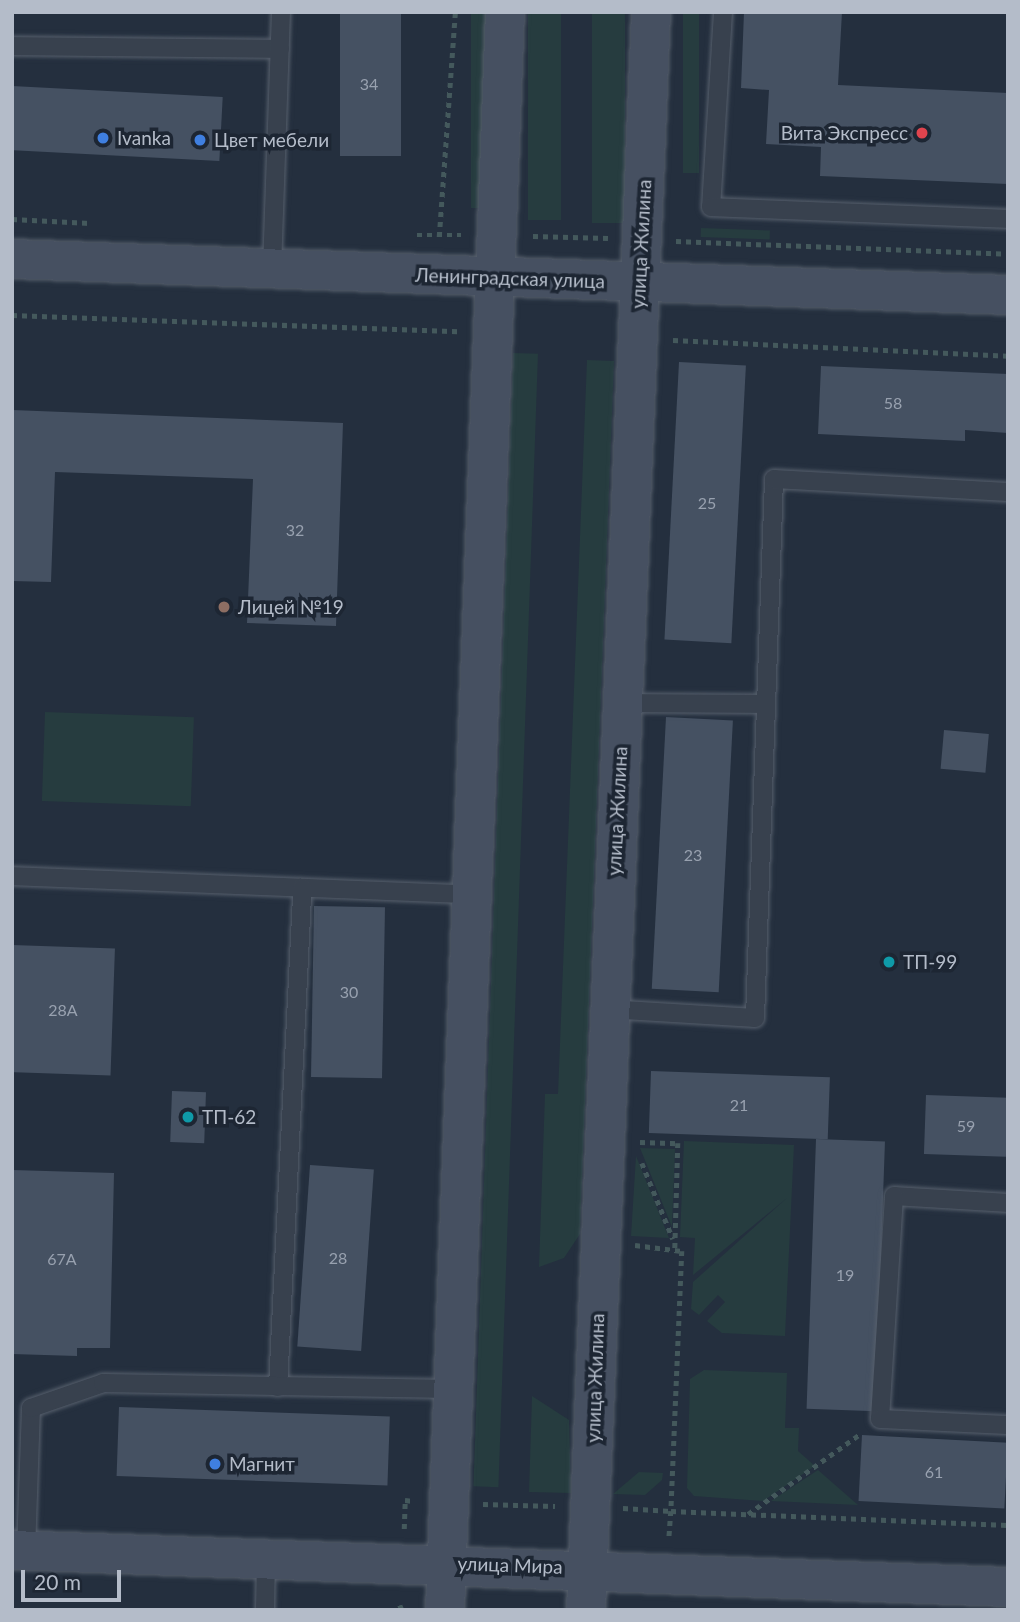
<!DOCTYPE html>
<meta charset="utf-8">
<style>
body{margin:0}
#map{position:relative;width:1020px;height:1622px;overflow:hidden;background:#242f3e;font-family:Lato,sans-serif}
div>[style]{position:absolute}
.green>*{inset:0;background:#263c3f;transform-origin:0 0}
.building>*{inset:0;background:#455162;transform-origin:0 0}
.path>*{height:4.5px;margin-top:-2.25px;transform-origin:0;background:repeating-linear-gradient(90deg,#44595c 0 5px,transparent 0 10px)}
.roads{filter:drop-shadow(0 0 2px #565f6c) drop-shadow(0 0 2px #565f6c)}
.lane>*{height:18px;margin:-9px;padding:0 9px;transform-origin:9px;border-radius:9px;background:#38414e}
.secondary>*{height:38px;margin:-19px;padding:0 19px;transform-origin:19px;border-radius:19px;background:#465061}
.dots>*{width:19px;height:19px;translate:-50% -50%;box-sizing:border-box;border:4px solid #1d2633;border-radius:50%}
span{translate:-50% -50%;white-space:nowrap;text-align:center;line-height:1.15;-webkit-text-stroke:7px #1d2633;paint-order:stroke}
.number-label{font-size:16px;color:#98a1af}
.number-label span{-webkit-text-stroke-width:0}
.poi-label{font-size:19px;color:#b4bcc9}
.right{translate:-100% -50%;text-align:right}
.left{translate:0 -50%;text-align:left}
.street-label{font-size:19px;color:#b4bcc9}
.frame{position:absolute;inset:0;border:14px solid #b4bcc9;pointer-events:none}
.scale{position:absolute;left:21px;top:1570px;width:100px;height:32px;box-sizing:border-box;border:4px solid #b4bcc9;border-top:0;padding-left:9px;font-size:21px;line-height:24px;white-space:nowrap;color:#b4bcc9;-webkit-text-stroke:5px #1d2633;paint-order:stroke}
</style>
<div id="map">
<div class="green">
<i style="left:471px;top:12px;width:16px;height:196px"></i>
<i style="left:528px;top:12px;width:33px;height:208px"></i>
<i style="left:592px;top:12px;width:33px;height:211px"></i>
<i style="left:683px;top:12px;width:16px;height:161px"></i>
<i style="left:701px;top:228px;width:69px;height:9px;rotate:2deg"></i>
<i style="left:513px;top:353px;width:25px;height:1134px;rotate:2deg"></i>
<i style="clip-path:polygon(587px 360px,614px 361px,580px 1234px,564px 1258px,539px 1267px,545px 1094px,558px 1094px)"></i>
<i style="left:45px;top:712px;width:149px;height:89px;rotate:2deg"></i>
<i style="clip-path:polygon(684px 1141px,794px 1145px,785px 1336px,722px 1333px,707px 1321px,725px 1302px,718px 1295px,699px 1315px,691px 1309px,693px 1282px,787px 1198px,693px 1275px,695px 1238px,680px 1237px)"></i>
<i style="clip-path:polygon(640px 1148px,675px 1149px,672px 1227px)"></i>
<i style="clip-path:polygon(636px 1156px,669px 1238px,631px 1236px)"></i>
<i style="clip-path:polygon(704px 1370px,787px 1373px,785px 1428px,799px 1428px,798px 1451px,815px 1466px,763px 1501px,694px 1496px,687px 1488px,690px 1379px)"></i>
<i style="clip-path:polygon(532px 1396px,569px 1420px,571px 1493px,529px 1492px)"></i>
<i style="clip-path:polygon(818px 1470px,858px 1505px,771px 1501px)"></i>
<i style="clip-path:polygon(639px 1472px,663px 1473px,662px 1480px,645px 1495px,613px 1494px)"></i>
</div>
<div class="building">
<i style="left:340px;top:12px;width:61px;height:144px"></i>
<i style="clip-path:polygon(744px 12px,842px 12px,838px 85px,1008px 93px,1008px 184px,820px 176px,821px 147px,766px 144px,769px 90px,741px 88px)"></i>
<i style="left:12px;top:86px;width:211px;height:64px;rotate:3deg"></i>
<i style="left:679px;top:362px;width:67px;height:278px;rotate:3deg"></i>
<i style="clip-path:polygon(821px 366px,1008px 374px,1008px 433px,965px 430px,965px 441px,818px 434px)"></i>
<i style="clip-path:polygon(12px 410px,343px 423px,336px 626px,247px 623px,253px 479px,55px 472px,51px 582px,12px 581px)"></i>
<i style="left:666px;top:717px;width:67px;height:272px;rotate:3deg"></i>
<i style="left:944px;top:730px;width:45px;height:39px;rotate:5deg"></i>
<i style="left:314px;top:906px;width:71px;height:171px;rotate:1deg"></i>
<i style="left:12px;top:945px;width:103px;height:127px;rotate:2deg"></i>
<i style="left:651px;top:1071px;width:179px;height:62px;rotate:2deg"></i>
<i style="left:172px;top:1091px;width:34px;height:51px;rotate:2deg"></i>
<i style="left:926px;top:1095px;width:82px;height:59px;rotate:2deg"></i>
<i style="left:816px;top:1139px;width:69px;height:270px;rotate:2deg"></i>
<i style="left:310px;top:1165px;width:64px;height:182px;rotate:4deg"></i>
<i style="clip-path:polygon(12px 1170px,114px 1173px,110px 1348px,77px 1348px,77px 1356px,12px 1354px)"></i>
<i style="left:119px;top:1407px;width:271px;height:69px;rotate:2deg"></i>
<i style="left:862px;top:1435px;width:146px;height:66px;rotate:3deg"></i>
</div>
<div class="path">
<i style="left:12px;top:219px;width:78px;rotate:2.9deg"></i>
<i style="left:417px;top:235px;width:44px"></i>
<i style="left:533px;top:236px;width:75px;rotate:1.5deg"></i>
<i style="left:439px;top:237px;width:226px;rotate:-85.9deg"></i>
<i style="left:676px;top:241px;width:332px;rotate:2.2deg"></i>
<i style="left:12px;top:315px;width:446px;rotate:2.1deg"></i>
<i style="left:673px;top:340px;width:335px;rotate:2.7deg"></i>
<i style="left:640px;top:1142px;width:38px;rotate:2deg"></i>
<i style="left:678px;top:1143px;width:107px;rotate:91.6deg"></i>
<i style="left:642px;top:1163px;width:82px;rotate:67.8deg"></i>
<i style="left:635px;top:1245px;width:47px;rotate:7.3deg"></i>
<i style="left:682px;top:1251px;width:260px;rotate:92.4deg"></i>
<i style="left:671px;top:1511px;width:337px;rotate:2.4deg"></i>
<i style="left:483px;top:1504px;width:72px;rotate:1.6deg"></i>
<i style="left:623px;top:1508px;width:48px;rotate:3.6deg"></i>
<i style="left:671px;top:1511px;width:27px;rotate:94deg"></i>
<i style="left:748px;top:1514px;width:138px;rotate:-35.5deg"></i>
<i style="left:404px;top:1529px;width:29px;rotate:-88deg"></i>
<i style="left:405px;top:1500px;width:8px;rotate:7deg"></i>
<i style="left:400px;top:1605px;width:5px;rotate:68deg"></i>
</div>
<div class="roads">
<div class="lane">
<i style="left:723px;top:12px;width:195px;rotate:93.5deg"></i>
<i style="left:711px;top:207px;width:297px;rotate:2.3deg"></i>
<i style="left:12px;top:46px;width:268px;rotate:0.6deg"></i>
<i style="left:272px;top:269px;width:257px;rotate:-88deg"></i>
<i style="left:622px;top:703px;width:144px;rotate:0.4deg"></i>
<i style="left:12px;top:876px;width:455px;rotate:2.3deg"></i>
<i style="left:608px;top:1009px;width:147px;rotate:3.5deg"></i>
<i style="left:755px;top:1018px;width:539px;rotate:-87.98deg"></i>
<i style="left:774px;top:479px;width:234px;rotate:3.2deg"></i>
<i style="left:1008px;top:1203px;width:114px;rotate:-176.5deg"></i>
<i style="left:894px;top:1196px;width:223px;rotate:93.6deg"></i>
<i style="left:880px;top:1419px;width:128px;rotate:2.7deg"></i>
<i style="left:278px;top:1387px;width:500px;rotate:-87.2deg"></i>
<i style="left:26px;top:1551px;width:143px;rotate:-88deg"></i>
<i style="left:31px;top:1408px;width:76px;rotate:-19.1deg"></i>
<i style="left:103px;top:1383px;width:348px;rotate:1deg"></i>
<i style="left:265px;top:1610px;width:52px;rotate:-88.9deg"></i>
</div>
<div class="secondary">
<i style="left:12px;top:259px;width:997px;rotate:2.07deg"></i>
<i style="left:12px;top:1550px;width:997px;rotate:2.13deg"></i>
<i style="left:445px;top:1610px;width:1599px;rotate:-87.85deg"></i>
<i style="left:586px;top:1610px;width:1599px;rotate:-87.67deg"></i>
</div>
</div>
<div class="dots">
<i style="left:922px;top:133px;background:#e0444e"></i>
<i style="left:103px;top:138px;background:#3f7fe0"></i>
<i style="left:200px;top:140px;background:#3f7fe0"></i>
<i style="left:224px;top:607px;background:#8d6e63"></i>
<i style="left:889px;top:962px;background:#0f9aa8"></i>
<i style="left:188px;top:1117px;background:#0f9aa8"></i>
<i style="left:215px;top:1464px;background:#3f7fe0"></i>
</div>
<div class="number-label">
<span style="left:369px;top:84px">34</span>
<span style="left:893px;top:403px">58</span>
<span style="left:707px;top:503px">25</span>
<span style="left:295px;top:530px">32</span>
<span style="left:693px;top:855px">23</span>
<span style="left:349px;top:992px">30</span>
<span style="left:63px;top:1010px">28А</span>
<span style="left:739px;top:1105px">21</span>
<span style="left:966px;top:1126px">59</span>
<span style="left:338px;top:1258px">28</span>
<span style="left:62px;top:1259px">67А</span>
<span style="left:845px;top:1275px">19</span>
<span style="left:934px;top:1472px">61</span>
</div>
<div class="poi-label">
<span class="right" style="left:908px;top:133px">Вита Экспресс</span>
<span class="left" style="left:117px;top:138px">Ivanka</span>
<span class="left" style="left:214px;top:140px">Цвет мебели</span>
<span class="left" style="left:238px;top:607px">Лицей №19</span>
<span class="left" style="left:903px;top:962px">ТП-99</span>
<span class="left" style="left:202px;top:1117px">ТП-62</span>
<span class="left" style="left:229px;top:1464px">Магнит</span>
</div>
<div class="street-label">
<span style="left:641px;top:244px;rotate:-87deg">улица Жилина</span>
<span style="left:510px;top:278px;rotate:2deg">Ленинградская улица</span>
<span style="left:617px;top:811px;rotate:-87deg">улица Жилина</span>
<span style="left:595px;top:1378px;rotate:-88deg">улица Жилина</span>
<span style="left:510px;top:1565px;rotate:2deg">улица Мира</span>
</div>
<div class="frame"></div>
<div class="scale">20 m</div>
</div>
